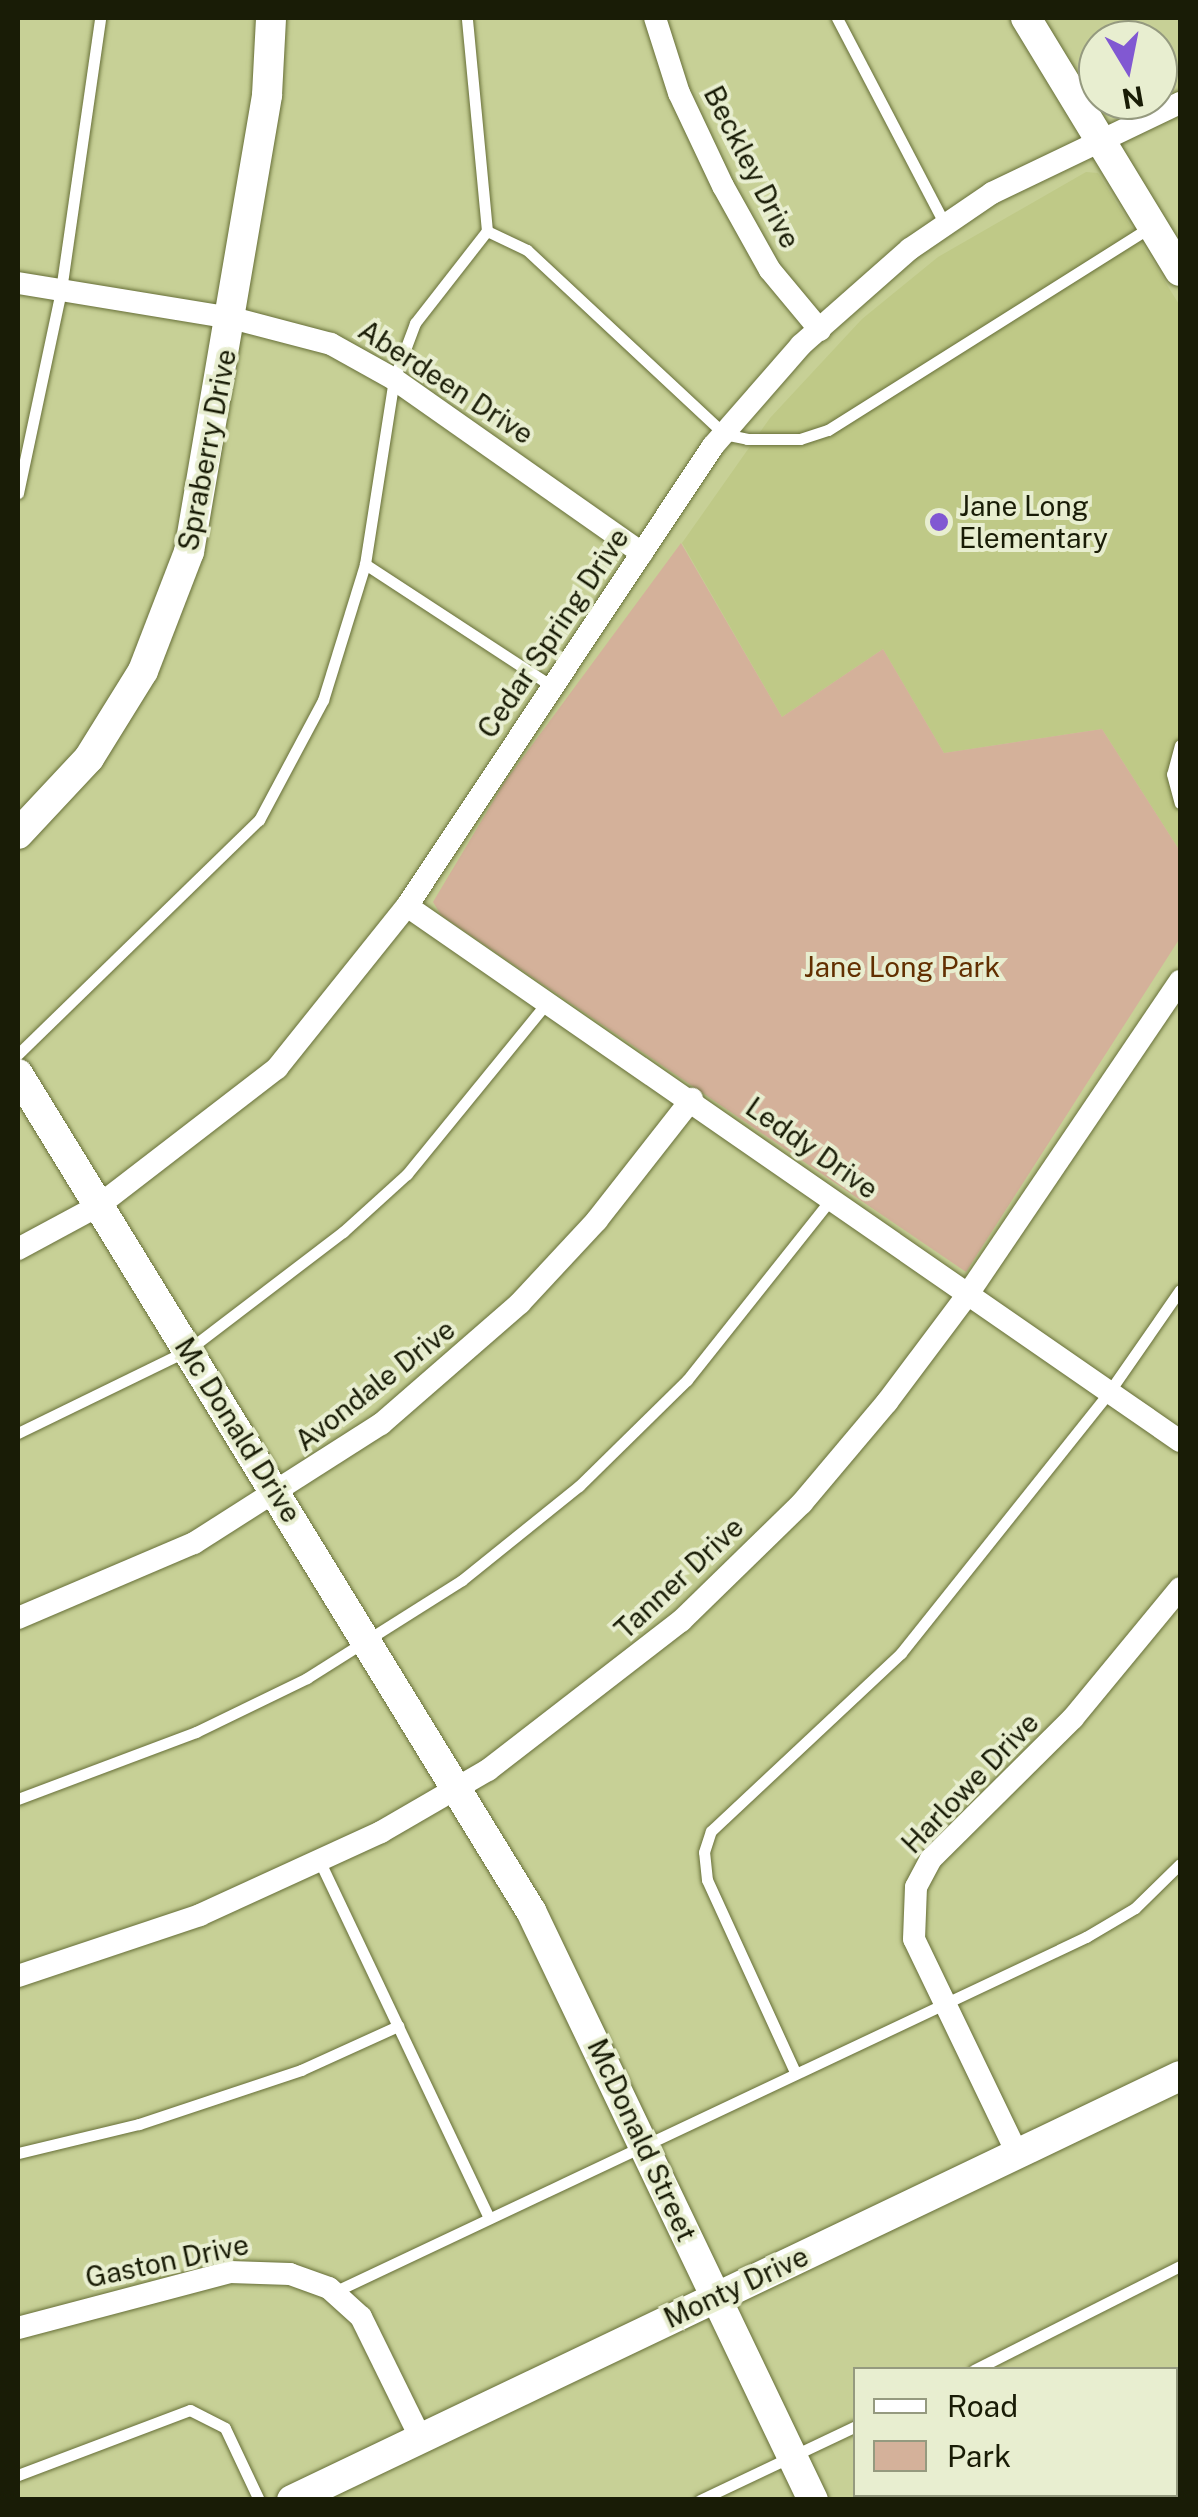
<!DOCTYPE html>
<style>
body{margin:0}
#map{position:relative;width:1198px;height:2517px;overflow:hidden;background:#c7d096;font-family:"Public Sans",sans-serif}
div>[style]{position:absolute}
.built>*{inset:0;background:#bfc987}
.green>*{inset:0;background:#d4b19a}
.roads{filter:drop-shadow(0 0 2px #676f38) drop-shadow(0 0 2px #676f38)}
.lane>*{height:11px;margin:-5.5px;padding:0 5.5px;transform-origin:5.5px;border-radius:5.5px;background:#fff}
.street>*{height:22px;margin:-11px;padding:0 11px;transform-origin:11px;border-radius:11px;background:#fff}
.secondary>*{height:30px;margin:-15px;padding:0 15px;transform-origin:15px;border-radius:15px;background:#fff}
.dots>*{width:28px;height:28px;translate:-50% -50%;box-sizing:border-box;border:5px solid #e8eed0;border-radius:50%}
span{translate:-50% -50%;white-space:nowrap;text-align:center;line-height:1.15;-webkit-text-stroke:8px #e8eed0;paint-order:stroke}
.street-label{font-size:28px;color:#191c06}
.poi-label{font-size:28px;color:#191c06}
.left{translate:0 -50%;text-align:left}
.park-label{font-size:28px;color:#622f00}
.frame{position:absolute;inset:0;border:20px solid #191c06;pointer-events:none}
.legend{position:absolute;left:853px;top:2367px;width:325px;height:130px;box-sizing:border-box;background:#e8eed0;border:2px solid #959a7f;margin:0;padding:12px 18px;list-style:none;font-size:30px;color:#191c06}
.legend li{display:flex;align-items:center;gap:20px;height:50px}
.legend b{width:50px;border:2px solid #959a7f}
.north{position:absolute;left:1078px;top:20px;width:100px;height:100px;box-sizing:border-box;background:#e8eed0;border:2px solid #959a7f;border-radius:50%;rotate:170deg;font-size:28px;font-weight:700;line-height:40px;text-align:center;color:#191c06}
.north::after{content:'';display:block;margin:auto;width:35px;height:45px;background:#8158d2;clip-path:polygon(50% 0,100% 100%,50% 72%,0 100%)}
</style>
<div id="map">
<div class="built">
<i style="clip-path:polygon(1086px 172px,1098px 173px,1180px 306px,1180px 851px,1102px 729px,944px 753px,883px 649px,782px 717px,682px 543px,770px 418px,862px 319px,938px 257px)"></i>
</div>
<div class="green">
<i style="clip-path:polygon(681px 543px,782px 717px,883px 649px,944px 753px,1102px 729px,1180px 851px,1180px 938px,966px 1272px,441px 915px,433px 902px,504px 783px)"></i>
</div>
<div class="roads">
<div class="lane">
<i style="left:837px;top:18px;width:233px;rotate:62.4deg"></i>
<i style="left:487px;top:231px;width:44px;rotate:25.4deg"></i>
<i style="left:527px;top:250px;width:270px;rotate:43deg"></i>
<i style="left:724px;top:434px;width:24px;rotate:12deg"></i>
<i style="left:747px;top:439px;width:53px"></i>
<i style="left:800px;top:439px;width:29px;rotate:-18deg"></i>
<i style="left:828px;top:430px;width:381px;rotate:-32.2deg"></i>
<i style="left:18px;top:493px;width:208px;rotate:-78deg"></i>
<i style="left:61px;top:290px;width:275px;rotate:-81.8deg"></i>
<i style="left:365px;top:564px;width:225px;rotate:33.2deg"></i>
<i style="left:1180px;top:745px;width:30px;rotate:105deg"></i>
<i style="left:1172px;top:774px;width:30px;rotate:75deg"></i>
<i style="left:18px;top:1054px;width:336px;rotate:-44.2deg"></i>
<i style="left:259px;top:820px;width:136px;rotate:-61.9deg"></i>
<i style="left:323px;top:700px;width:142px;rotate:-72.8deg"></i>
<i style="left:365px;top:564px;width:187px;rotate:-81.1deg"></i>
<i style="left:394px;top:379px;width:60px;rotate:-69.4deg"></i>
<i style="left:415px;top:323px;width:117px;rotate:-52deg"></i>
<i style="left:487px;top:231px;width:214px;rotate:-95.4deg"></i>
<i style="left:18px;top:1433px;width:189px;rotate:-26deg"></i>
<i style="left:188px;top:1350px;width:195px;rotate:-37.3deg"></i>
<i style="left:343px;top:1232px;width:86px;rotate:-42.2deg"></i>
<i style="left:407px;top:1174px;width:223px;rotate:-50.8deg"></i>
<i style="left:18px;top:1799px;width:190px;rotate:-20.6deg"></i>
<i style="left:196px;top:1732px;width:123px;rotate:-25.9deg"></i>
<i style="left:307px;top:1678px;width:183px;rotate:-32.3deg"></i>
<i style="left:462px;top:1580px;width:150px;rotate:-38.8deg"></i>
<i style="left:579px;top:1486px;width:151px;rotate:-44.5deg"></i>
<i style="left:687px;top:1380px;width:231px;rotate:-51.5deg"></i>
<i style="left:320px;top:1862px;width:394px;rotate:64.6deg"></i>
<i style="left:795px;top:2072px;width:211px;rotate:-114.6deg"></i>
<i style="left:707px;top:1880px;width:28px;rotate:-96deg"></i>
<i style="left:704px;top:1852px;width:22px;rotate:-72deg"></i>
<i style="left:711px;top:1831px;width:260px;rotate:-43.1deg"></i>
<i style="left:901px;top:1653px;width:334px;rotate:-51.4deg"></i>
<i style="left:1109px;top:1392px;width:124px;rotate:-55.2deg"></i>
<i style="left:18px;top:2153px;width:124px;rotate:-13.5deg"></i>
<i style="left:139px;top:2124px;width:171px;rotate:-18.4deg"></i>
<i style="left:301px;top:2070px;width:107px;rotate:-24.4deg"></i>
<i style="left:334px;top:2292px;width:832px;rotate:-25.27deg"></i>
<i style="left:1086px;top:1937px;width:57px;rotate:-30.6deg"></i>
<i style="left:1135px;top:1908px;width:63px;rotate:-44.4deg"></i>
<i style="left:974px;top:2370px;width:231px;rotate:-26.8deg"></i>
<i style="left:18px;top:2475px;width:184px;rotate:-20.7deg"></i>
<i style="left:190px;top:2410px;width:39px;rotate:27deg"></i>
<i style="left:225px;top:2428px;width:80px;rotate:64.7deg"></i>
<i style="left:700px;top:2500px;width:173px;rotate:-25.4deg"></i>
</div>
<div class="street">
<i style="left:655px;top:18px;width:79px;rotate:72.3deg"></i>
<i style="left:679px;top:93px;width:103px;rotate:64.7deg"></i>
<i style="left:723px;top:186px;width:96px;rotate:60.8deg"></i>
<i style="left:770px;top:270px;width:78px;rotate:50.2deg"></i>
<i style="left:18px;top:283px;width:217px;rotate:9.3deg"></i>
<i style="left:232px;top:318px;width:102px;rotate:14.7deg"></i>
<i style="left:331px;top:344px;width:72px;rotate:29.1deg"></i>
<i style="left:394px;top:379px;width:303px;rotate:35.1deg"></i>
<i style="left:407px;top:906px;width:940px;rotate:34.69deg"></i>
<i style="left:18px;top:1249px;width:91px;rotate:-28.3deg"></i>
<i style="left:98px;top:1206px;width:226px;rotate:-37.6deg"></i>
<i style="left:277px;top:1068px;width:208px;rotate:-51.3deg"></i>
<i style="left:407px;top:906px;width:552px;rotate:-56.37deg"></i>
<i style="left:713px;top:446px;width:134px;rotate:-48.9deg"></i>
<i style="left:801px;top:345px;width:145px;rotate:-41.4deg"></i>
<i style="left:910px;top:249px;width:99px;rotate:-34.3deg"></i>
<i style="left:992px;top:193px;width:208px;rotate:-25.6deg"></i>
<i style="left:18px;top:1618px;width:191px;rotate:-23.1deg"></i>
<i style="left:194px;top:1543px;width:222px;rotate:-32.5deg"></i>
<i style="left:381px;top:1424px;width:184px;rotate:-41deg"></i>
<i style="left:520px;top:1303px;width:113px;rotate:-47.1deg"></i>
<i style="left:597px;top:1220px;width:154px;rotate:-51.9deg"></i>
<i style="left:18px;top:1976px;width:192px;rotate:-18.5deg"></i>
<i style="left:200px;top:1915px;width:199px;rotate:-24.6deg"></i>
<i style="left:381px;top:1832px;width:124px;rotate:-30.1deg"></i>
<i style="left:488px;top:1770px;width:244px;rotate:-37.7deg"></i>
<i style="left:681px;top:1621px;width:169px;rotate:-44.3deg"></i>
<i style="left:802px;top:1503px;width:132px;rotate:-49.9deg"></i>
<i style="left:887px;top:1402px;width:135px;rotate:-53.1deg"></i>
<i style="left:968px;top:1294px;width:378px;rotate:-55.9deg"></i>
<i style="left:1017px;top:2153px;width:237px;rotate:-115.7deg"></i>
<i style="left:914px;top:1939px;width:52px;rotate:-87.8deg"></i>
<i style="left:916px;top:1887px;width:32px;rotate:-62deg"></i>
<i style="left:931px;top:1859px;width:200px;rotate:-44.8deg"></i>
<i style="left:1073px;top:1718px;width:168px;rotate:-50.5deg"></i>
<i style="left:18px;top:2328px;width:219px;rotate:-14.8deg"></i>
<i style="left:230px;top:2272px;width:60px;rotate:1.9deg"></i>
<i style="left:290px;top:2274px;width:41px;rotate:19.7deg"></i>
<i style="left:329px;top:2288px;width:43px;rotate:42.2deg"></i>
<i style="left:361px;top:2317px;width:136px;rotate:63.8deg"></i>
<i style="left:1176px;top:2482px;width:4px;rotate:-27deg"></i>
<i style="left:1139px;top:2500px;width:13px;rotate:-29deg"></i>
</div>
<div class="secondary">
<i style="left:1026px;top:18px;width:296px;rotate:58.7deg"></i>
<i style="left:18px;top:834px;width:104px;rotate:-46.9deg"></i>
<i style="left:89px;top:758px;width:102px;rotate:-58.2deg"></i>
<i style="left:143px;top:671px;width:128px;rotate:-68.9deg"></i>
<i style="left:189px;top:552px;width:464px;rotate:-80.3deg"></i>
<i style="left:267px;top:95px;width:77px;rotate:-87deg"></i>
<i style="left:18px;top:1074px;width:982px;rotate:58.5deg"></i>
<i style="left:531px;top:1911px;width:653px;rotate:64.42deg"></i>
<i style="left:292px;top:2500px;width:984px;rotate:-25.52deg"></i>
</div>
</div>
<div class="dots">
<i style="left:939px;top:522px;background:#8158d2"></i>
</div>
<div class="street-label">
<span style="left:752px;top:167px;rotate:63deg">Beckley Drive</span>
<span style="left:446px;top:382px;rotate:33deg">Aberdeen Drive</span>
<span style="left:207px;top:450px;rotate:-79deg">Spraberry Drive</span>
<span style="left:553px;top:633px;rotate:-56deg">Cedar Spring Drive</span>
<span style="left:812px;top:1148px;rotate:35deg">Leddy Drive</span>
<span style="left:375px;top:1385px;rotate:-38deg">Avondale Drive</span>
<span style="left:238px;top:1430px;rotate:58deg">Mc Donald Drive</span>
<span style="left:679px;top:1578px;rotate:-43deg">Tanner Drive</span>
<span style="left:970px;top:1783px;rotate:-46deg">Harlowe Drive</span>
<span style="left:642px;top:2140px;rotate:65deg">McDonald Street</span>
<span style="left:167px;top:2261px;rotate:-12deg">Gaston Drive</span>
<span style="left:736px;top:2287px;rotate:-25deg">Monty Drive</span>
</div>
<div class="poi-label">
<span class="left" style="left:959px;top:522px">Jane Long<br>Elementary</span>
</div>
<div class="park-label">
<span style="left:902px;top:967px">Jane Long Park</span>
</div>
<div class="frame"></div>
<ul class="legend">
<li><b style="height:12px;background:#fff"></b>Road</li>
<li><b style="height:28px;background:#d4b19a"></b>Park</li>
</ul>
<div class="north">N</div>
</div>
